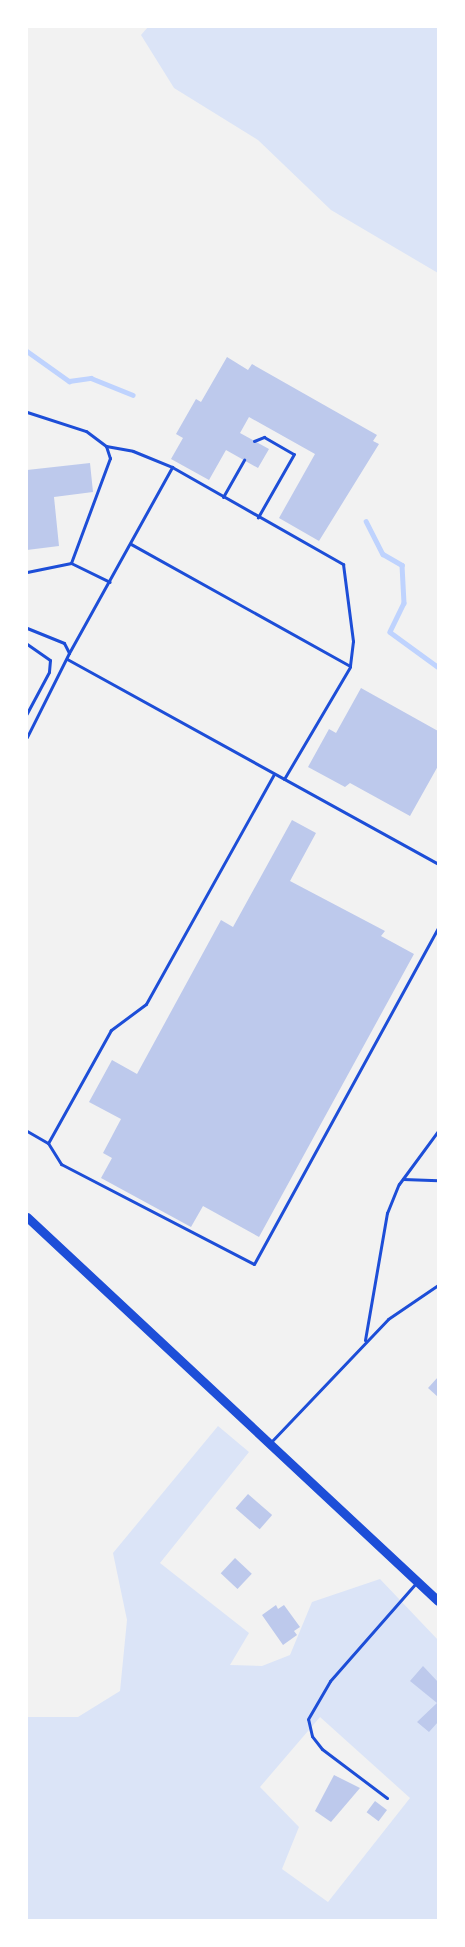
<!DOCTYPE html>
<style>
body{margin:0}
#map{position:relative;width:465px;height:1947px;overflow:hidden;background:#f2f2f2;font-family:"Crimson Pro",serif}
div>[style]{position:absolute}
.green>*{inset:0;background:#dbe4f7}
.stream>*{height:4.5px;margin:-2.25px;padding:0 2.25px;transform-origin:2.25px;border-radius:2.25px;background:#bfd3fe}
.building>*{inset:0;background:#bdc9ec;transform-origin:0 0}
.service>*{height:3px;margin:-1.5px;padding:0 1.5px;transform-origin:1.5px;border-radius:1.5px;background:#1d4ed8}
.secondary>*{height:9px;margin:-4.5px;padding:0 4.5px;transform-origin:4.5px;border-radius:4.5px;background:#1d4ed8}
span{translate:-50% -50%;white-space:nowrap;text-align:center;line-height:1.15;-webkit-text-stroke:6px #fff;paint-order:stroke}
.frame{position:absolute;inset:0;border:28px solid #fff;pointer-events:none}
</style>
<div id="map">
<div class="green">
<i style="clip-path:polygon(148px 27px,438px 27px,438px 273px,331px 210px,258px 140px,174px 88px,141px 35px)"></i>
<i style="clip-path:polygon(evenodd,218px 1426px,249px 1452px,160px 1563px,249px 1633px,230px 1665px,262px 1666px,290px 1655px,312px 1602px,380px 1579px,438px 1640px,438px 1920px,27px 1920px,27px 1717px,78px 1717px,120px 1691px,127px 1620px,113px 1553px,218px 1426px,320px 1717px,410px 1798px,328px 1902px,282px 1869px,299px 1827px,260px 1787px,320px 1717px)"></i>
</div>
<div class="stream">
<i style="left:27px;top:351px;width:52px;rotate:35.5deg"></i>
<i style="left:69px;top:381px;width:22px;rotate:-8deg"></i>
<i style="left:91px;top:378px;width:45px;rotate:22deg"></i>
<i style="left:366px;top:521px;width:37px;rotate:63deg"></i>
<i style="left:383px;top:554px;width:22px;rotate:30deg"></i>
<i style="left:402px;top:565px;width:38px;rotate:87deg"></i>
<i style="left:404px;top:603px;width:32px;rotate:116deg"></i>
<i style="left:390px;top:632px;width:59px;rotate:36.1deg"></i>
</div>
<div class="building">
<i style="clip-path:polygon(227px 357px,248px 370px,252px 364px,377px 435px,373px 441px,379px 444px,319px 541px,279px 518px,315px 454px,249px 417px,240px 433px,269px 449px,258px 468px,226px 450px,209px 480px,171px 459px,183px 438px,176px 434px,196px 399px,201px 402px)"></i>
<i style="clip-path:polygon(90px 463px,93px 492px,54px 497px,59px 546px,27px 550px,27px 470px)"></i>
<i style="clip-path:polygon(361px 688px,438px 731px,438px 766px,410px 816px,350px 783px,345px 787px,308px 767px,329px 729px,336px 733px)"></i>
<i style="clip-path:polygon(292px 820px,316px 833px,290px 881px,385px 931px,381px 936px,414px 954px,259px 1237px,203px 1206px,191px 1227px,101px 1178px,112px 1158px,103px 1153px,121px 1119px,89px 1102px,112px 1060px,137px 1074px,221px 920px,233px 927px)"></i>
<i style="clip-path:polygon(438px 1377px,438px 1397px,428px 1388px)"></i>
<i style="left:248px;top:1494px;width:32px;height:19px;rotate:41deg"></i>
<i style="left:235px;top:1558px;width:23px;height:21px;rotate:43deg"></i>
<i style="clip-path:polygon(276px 1605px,278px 1609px,284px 1605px,300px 1627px,294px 1631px,297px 1635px,283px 1645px,262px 1615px)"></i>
<i style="clip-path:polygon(423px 1666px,438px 1682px,438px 1722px,429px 1732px,417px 1722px,437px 1703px,410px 1681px)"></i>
<i style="clip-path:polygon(334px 1775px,360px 1788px,331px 1822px,315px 1811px)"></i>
<i style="left:375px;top:1801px;width:15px;height:14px;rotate:37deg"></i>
</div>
<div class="service">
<i style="left:27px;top:412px;width:62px;rotate:17.9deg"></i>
<i style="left:86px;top:431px;width:25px;rotate:37deg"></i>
<i style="left:106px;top:446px;width:13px;rotate:72deg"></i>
<i style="left:110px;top:458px;width:112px;rotate:110.4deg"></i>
<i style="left:71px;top:563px;width:43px;rotate:26deg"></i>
<i style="left:254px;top:441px;width:11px;rotate:-22deg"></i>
<i style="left:264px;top:437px;width:34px;rotate:30deg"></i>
<i style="left:294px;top:454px;width:73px;rotate:119.7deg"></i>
<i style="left:106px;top:446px;width:27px;rotate:10deg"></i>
<i style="left:133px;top:451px;width:42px;rotate:22.3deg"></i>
<i style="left:223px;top:497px;width:43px;rotate:-60.4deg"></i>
<i style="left:27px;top:572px;width:45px;rotate:-11.6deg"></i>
<i style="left:27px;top:628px;width:40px;rotate:22deg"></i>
<i style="left:64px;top:643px;width:11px;rotate:63deg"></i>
<i style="left:69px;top:653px;width:94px;rotate:116.6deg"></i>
<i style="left:27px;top:644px;width:28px;rotate:35deg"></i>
<i style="left:50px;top:660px;width:12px;rotate:95deg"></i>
<i style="left:49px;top:672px;width:47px;rotate:118.2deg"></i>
<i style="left:69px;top:653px;width:213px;rotate:-61deg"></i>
<i style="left:172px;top:467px;width:197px;rotate:29.6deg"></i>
<i style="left:343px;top:564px;width:78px;rotate:82.6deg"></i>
<i style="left:353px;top:641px;width:25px;rotate:97deg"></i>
<i style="left:350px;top:666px;width:251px;rotate:-150.9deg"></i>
<i style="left:67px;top:659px;width:424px;rotate:28.9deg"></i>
<i style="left:274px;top:774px;width:263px;rotate:119.1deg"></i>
<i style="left:146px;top:1004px;width:44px;rotate:143.4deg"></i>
<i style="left:111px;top:1030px;width:129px;rotate:119.1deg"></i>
<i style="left:48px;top:1143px;width:25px;rotate:58deg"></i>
<i style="left:61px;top:1164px;width:217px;rotate:27.4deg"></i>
<i style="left:254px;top:1264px;width:383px;rotate:-61.3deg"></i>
<i style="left:284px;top:779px;width:130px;rotate:-59.5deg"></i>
<i style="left:27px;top:1131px;width:24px;rotate:30deg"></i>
<i style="left:438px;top:1135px;width:11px;rotate:90deg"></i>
<i style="left:403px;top:1179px;width:35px;rotate:2deg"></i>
<i style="left:365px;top:1340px;width:129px;rotate:-80.2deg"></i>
<i style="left:387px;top:1213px;width:31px;rotate:-68deg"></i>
<i style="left:399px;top:1184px;width:66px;rotate:-53.7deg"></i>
<i style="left:270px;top:1443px;width:171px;rotate:-46.4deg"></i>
<i style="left:388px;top:1319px;width:60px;rotate:-34.2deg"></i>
<i style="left:387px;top:1798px;width:81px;rotate:-143deg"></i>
<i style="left:322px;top:1749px;width:16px;rotate:-128deg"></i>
<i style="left:312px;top:1736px;width:17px;rotate:-103deg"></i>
<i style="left:308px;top:1719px;width:44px;rotate:-59.9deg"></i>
<i style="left:330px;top:1681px;width:130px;rotate:-48.7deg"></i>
</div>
<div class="secondary">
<i style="left:27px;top:1217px;width:562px;rotate:43.05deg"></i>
</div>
<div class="frame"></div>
</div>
